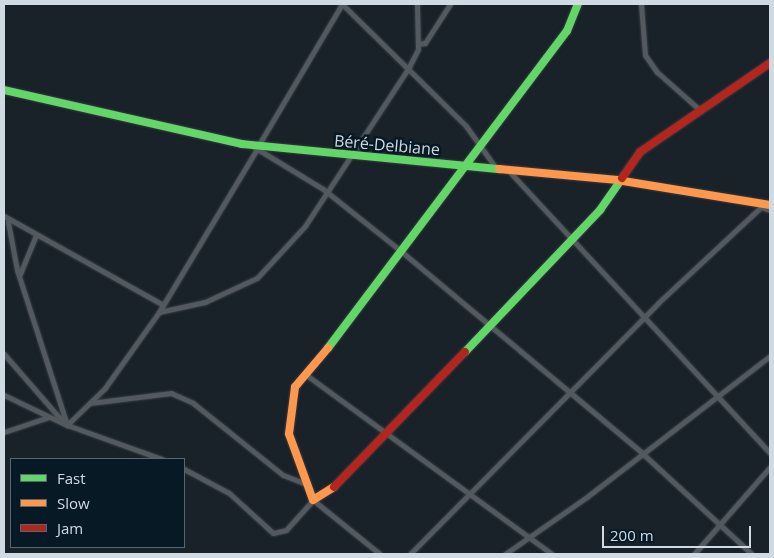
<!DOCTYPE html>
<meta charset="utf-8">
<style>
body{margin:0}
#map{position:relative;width:774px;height:558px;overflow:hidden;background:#192129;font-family:"Open Sans",sans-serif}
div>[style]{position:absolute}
.roads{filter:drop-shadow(0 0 1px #363c43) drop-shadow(0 0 1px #363c43)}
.street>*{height:5px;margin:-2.5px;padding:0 2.5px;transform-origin:2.5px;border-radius:2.5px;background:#52595f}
.fast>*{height:8px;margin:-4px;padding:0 4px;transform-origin:4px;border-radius:4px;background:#63d668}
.slow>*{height:8px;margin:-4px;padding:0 4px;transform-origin:4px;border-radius:4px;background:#ff974d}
.jam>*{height:8px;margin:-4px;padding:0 4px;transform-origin:4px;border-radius:4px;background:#b3261e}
span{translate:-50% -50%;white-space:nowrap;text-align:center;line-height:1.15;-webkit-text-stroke:5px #081926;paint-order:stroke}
.street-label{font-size:16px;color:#d0dae3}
.frame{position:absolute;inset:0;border:5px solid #d0dae3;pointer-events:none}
.legend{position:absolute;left:10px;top:458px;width:175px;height:90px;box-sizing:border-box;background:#081926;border:1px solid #586672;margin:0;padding:6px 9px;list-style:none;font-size:15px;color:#d0dae3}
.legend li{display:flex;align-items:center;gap:10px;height:25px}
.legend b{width:25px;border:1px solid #586672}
.scale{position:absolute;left:602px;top:526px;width:149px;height:22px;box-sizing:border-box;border:2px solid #d0dae3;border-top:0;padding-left:6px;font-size:15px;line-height:18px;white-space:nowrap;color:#d0dae3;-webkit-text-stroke:4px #081926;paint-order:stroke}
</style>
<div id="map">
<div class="roads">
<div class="street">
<i style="left:641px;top:4px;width:51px;rotate:85.5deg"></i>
<i style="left:645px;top:55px;width:21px;rotate:55deg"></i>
<i style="left:657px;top:72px;width:59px;rotate:41.6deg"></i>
<i style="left:418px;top:44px;width:7px;rotate:-8deg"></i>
<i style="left:425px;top:43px;width:46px;rotate:-57.3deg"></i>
<i style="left:258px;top:146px;width:165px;rotate:-59.4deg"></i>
<i style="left:342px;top:4px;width:174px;rotate:44.5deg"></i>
<i style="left:466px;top:126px;width:52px;rotate:54.5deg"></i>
<i style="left:254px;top:147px;width:81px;rotate:31.3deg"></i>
<i style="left:323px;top:189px;width:93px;rotate:38.5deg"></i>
<i style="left:396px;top:247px;width:321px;rotate:39.9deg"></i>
<i style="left:642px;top:453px;width:149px;rotate:42.6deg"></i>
<i style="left:507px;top:169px;width:387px;rotate:47.2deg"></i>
<i style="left:4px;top:216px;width:182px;rotate:29.2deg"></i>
<i style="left:8px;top:222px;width:49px;rotate:79.4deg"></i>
<i style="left:17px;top:270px;width:163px;rotate:72.1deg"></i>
<i style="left:20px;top:274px;width:42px;rotate:-67.7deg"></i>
<i style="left:159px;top:312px;width:47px;rotate:-12.3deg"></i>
<i style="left:205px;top:302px;width:57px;rotate:-24.8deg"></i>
<i style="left:257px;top:278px;width:71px;rotate:-47.3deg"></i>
<i style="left:305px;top:226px;width:190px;rotate:-56.8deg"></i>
<i style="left:409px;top:67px;width:20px;rotate:-63deg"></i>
<i style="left:418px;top:49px;width:45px;rotate:-91.3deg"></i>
<i style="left:4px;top:354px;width:91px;rotate:49deg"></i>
<i style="left:305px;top:374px;width:306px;rotate:36.1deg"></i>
<i style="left:4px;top:395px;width:70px;rotate:25.5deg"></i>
<i style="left:67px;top:425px;width:101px;rotate:19.7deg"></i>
<i style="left:90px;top:403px;width:82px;rotate:-7deg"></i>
<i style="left:171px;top:393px;width:24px;rotate:24deg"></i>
<i style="left:193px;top:403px;width:115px;rotate:38.7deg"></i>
<i style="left:283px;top:475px;width:26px;rotate:21deg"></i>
<i style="left:67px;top:425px;width:53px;rotate:-44.2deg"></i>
<i style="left:105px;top:388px;width:93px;rotate:-54.6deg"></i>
<i style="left:159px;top:312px;width:190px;rotate:-59deg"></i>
<i style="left:4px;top:432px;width:47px;rotate:-18.4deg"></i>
<i style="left:184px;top:469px;width:51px;rotate:28.1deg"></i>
<i style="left:229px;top:493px;width:59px;rotate:42.3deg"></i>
<i style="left:273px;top:533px;width:13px;rotate:-13deg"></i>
<i style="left:286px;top:530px;width:40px;rotate:-48deg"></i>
<i style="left:313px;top:500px;width:86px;rotate:38.9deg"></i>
<i style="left:410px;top:554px;width:353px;rotate:-45.3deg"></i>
<i style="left:658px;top:303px;width:141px;rotate:-43deg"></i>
<i style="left:761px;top:207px;width:9px;rotate:18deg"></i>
<i style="left:505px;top:554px;width:101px;rotate:-34.9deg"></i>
<i style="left:588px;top:496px;width:230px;rotate:-37.6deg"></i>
<i style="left:694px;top:554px;width:116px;rotate:-48.9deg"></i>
</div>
<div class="fast">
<i style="left:4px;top:90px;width:244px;rotate:12.8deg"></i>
<i style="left:242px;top:144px;width:258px;rotate:5.6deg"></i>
<i style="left:328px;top:348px;width:397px;rotate:-53deg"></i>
<i style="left:567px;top:31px;width:29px;rotate:-68deg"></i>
<i style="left:465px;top:352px;width:196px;rotate:-46.4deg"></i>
<i style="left:600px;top:210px;width:39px;rotate:-55deg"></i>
</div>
<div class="slow">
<i style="left:499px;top:169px;width:119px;rotate:5.3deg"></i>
<i style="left:617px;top:180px;width:155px;rotate:9.3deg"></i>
<i style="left:328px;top:348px;width:51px;rotate:130.2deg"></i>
<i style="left:295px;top:387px;width:47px;rotate:97.3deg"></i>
<i style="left:289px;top:434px;width:70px;rotate:70deg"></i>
<i style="left:313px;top:500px;width:25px;rotate:-32deg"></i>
</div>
<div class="jam">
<i style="left:622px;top:178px;width:32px;rotate:-55deg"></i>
<i style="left:640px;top:152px;width:158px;rotate:-34.4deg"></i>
<i style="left:334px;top:487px;width:188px;rotate:-45.9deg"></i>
</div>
</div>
<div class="street-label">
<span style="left:387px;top:145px;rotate:5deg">Béré-Delbiane</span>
</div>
<div class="frame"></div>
<ul class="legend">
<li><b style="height:6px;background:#63d668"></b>Fast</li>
<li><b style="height:6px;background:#ff974d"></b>Slow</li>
<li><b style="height:6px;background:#b3261e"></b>Jam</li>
</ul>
<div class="scale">200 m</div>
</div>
